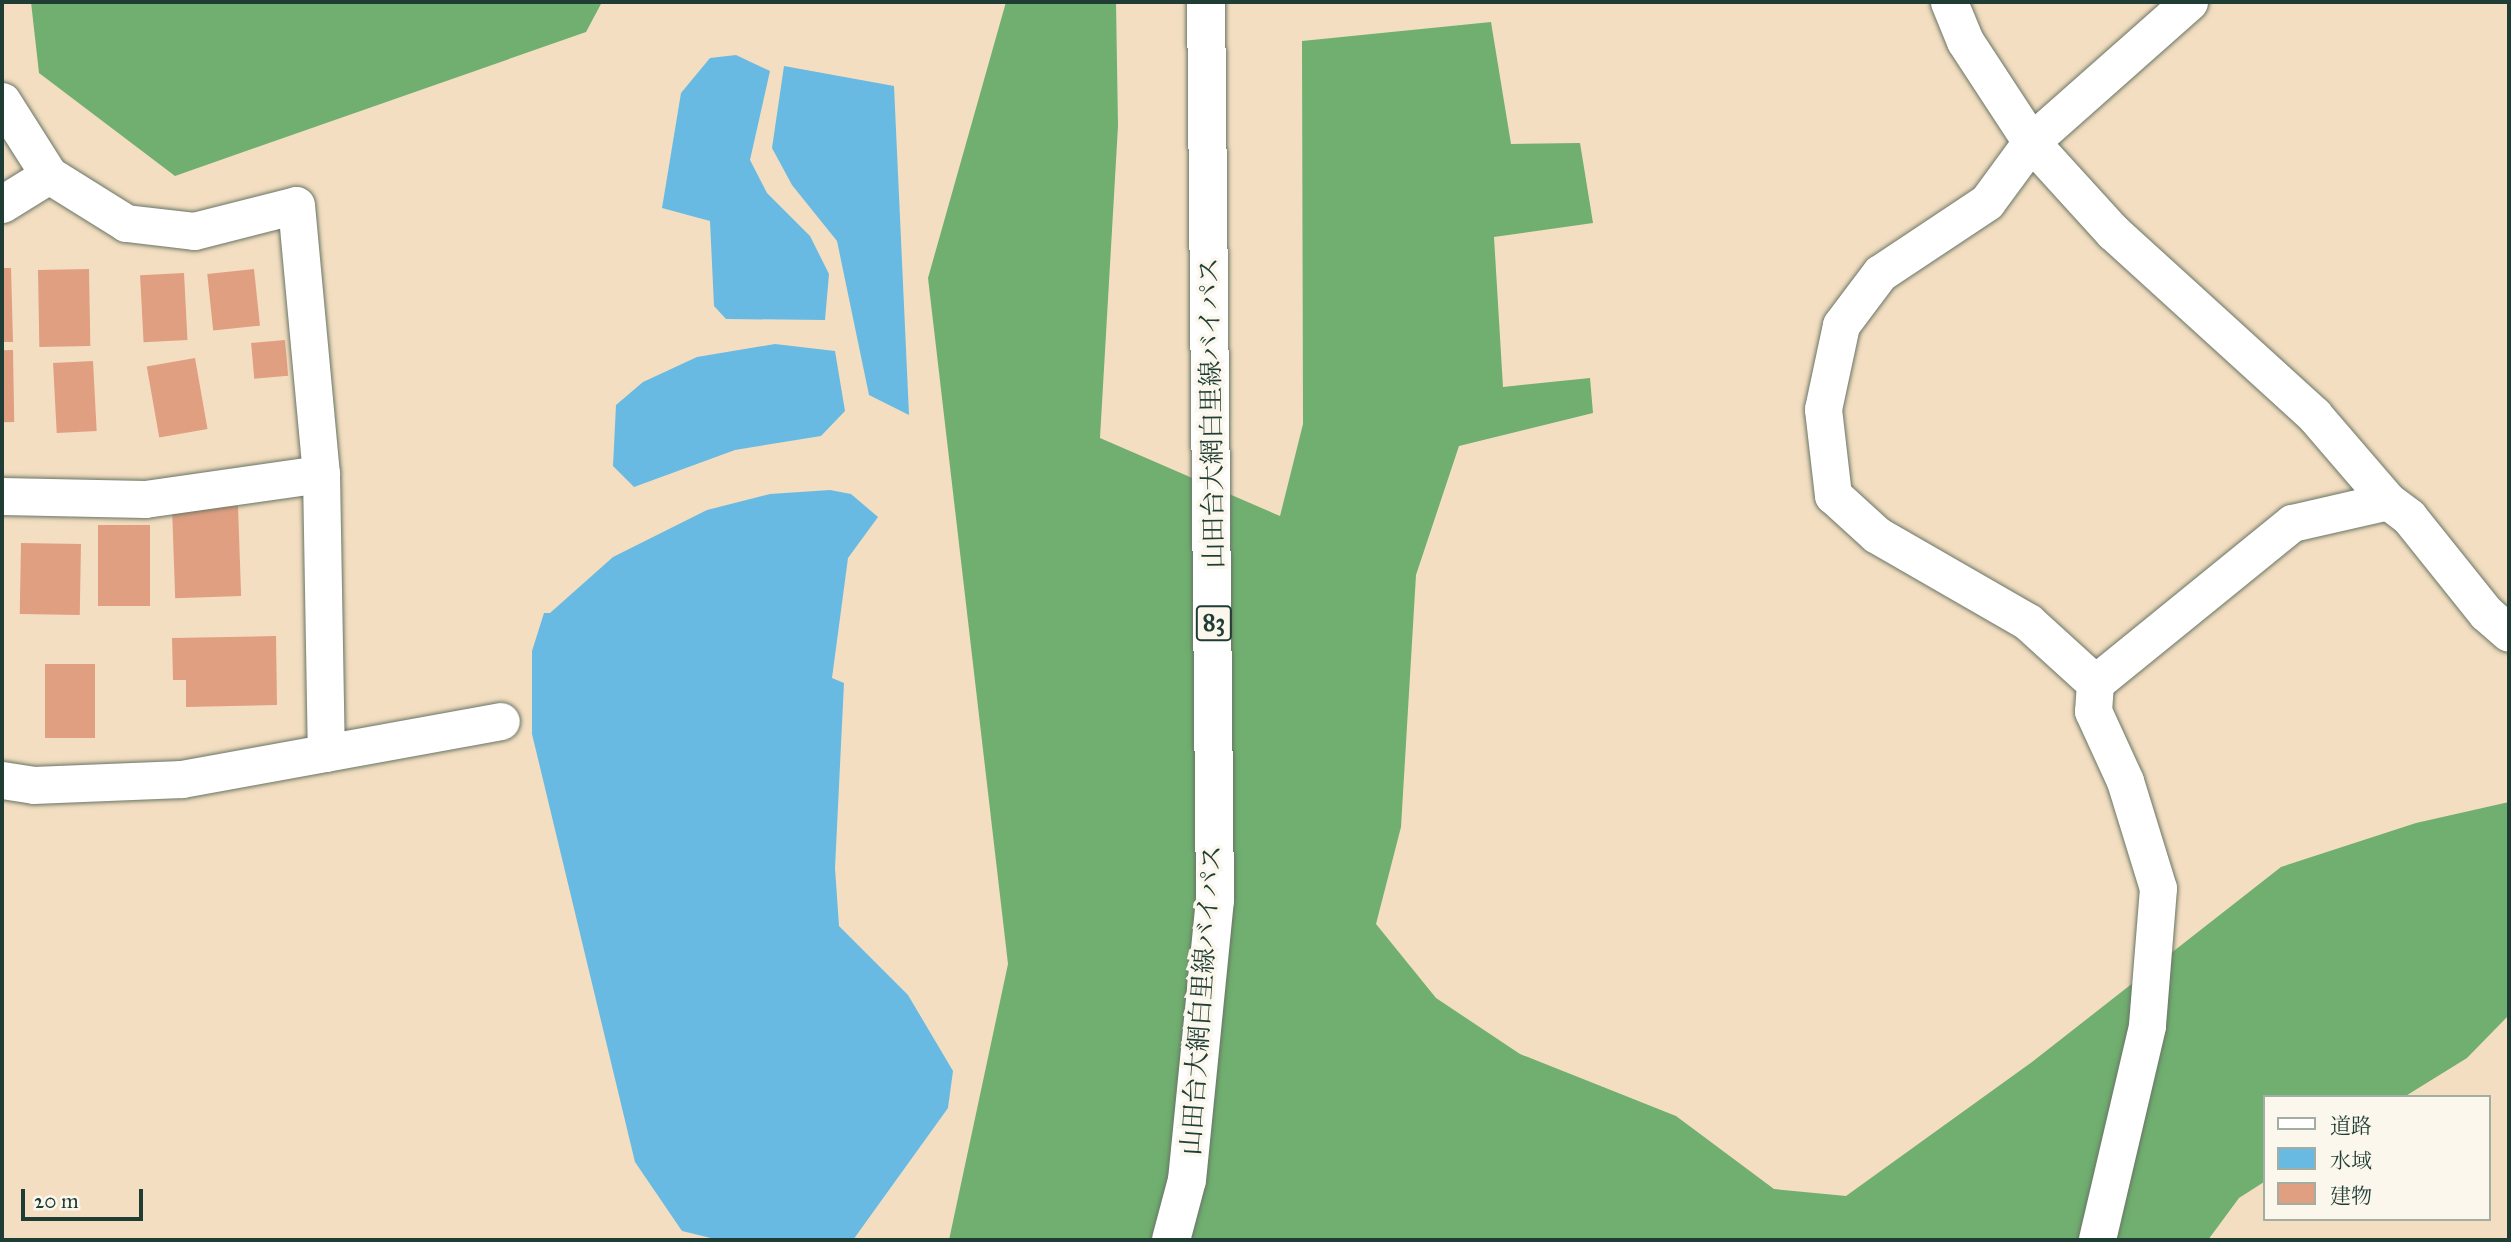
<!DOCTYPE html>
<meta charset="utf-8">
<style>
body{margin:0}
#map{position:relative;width:2511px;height:1242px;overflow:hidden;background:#f3dec1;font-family:"IM FELL Great Primer","Noto Serif JP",serif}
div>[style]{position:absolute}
.forest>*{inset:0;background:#70af70}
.water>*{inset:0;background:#68bae3}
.building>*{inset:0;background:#e19f82;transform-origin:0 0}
.roads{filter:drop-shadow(0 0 2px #697565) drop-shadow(0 0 2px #697565)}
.minor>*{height:37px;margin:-18.5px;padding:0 18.5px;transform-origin:18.5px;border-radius:18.5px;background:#fff}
.primary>*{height:38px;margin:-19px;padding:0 19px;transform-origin:19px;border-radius:19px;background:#fff}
span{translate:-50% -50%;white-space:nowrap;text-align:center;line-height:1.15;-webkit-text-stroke:7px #fbf7ec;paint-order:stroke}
.shield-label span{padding:2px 5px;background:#fbf7ec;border:2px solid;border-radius:5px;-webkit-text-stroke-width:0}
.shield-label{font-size:24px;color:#1f3d34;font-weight:700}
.street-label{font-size:26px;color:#1f3d34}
.frame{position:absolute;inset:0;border:4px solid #1f3d34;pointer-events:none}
.legend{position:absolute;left:2263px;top:1095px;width:228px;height:126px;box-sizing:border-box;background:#fbf7ec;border:2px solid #a3ada2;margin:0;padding:9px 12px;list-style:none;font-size:21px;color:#1f3d34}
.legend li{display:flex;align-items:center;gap:14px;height:35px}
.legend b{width:35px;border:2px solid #a3ada2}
.scale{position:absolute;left:21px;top:1189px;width:122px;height:32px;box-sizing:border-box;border:4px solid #1f3d34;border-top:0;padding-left:9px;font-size:21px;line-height:24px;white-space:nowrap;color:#1f3d34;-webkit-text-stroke:5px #fbf7ec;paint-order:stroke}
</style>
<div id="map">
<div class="forest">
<i style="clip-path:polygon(31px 2px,602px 2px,586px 32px,175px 176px,39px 73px)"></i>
<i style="clip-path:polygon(1006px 2px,1116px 2px,1118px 126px,1100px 438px,1280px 516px,1303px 424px,1302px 41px,1491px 22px,1511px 144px,1580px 143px,1593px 223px,1494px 237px,1503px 387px,1590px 378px,1593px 413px,1459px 446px,1416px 575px,1401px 827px,1376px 924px,1436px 998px,1520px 1054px,1676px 1116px,1774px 1189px,1846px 1196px,2032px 1062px,2281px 867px,2416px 823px,2509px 802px,2509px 1015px,2467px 1058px,2404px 1097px,2264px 1097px,2264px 1182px,2239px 1198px,2208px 1240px,949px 1240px,1008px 964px,928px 278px)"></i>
</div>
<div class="water">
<i style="clip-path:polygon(736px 55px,770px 71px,750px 160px,767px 193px,810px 236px,829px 274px,825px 320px,726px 319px,714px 306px,710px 221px,662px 208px,681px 93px,710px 58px)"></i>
<i style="clip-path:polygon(784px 66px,894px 86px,909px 415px,869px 395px,837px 241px,792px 185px,772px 148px)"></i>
<i style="clip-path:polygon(775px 344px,835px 351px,845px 411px,821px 436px,735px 450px,634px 487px,613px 466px,616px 405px,643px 382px,697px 357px)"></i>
<i style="clip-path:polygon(830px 490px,851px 494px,878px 517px,848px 558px,832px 678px,844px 683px,835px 868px,839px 926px,908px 995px,953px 1071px,948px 1108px,853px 1240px,719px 1240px,682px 1231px,635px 1162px,532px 734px,532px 651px,544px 613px,550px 613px,613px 557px,707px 510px,770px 494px)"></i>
</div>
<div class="building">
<i style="clip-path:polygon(2px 268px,11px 268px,13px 342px,2px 342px)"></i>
<i style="left:89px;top:269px;width:77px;height:51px;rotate:89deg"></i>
<i style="left:254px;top:269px;width:57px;height:47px;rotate:84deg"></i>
<i style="left:184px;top:273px;width:67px;height:44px;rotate:87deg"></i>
<i style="left:285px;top:340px;width:36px;height:34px;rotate:85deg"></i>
<i style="left:13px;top:350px;width:72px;height:11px;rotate:89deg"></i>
<i style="left:195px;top:358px;width:72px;height:49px;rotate:80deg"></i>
<i style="left:93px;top:361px;width:70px;height:40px;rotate:87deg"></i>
<i style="left:238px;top:506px;width:90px;height:66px;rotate:88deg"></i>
<i style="left:98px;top:525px;width:52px;height:81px"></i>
<i style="left:21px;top:543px;width:60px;height:71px;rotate:1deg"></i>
<i style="clip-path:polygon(276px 636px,277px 705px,186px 707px,186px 680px,173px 680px,172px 638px)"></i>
<i style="left:45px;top:664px;width:50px;height:74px"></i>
</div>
<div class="roads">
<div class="minor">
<i style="left:1949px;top:2px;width:42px;rotate:67.7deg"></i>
<i style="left:1965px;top:41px;width:121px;rotate:56.8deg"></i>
<i style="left:2031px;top:142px;width:122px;rotate:47.7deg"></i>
<i style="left:2113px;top:232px;width:272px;rotate:42.3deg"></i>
<i style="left:2314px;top:415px;width:113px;rotate:49.3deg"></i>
<i style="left:2189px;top:2px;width:211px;rotate:138.5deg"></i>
<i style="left:2031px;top:142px;width:74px;rotate:126.3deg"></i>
<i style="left:1987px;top:202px;width:128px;rotate:146.4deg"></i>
<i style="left:1880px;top:273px;width:65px;rotate:126.9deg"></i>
<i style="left:1841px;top:325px;width:86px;rotate:102.1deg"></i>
<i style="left:1823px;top:409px;width:87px;rotate:83.4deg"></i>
<i style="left:1833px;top:495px;width:59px;rotate:42.3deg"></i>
<i style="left:1877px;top:535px;width:174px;rotate:29.9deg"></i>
<i style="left:2028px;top:622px;width:91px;rotate:42.3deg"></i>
<i style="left:2095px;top:683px;width:254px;rotate:-39.1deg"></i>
<i style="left:2292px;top:523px;width:98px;rotate:-12.9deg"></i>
<i style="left:2388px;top:501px;width:26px;rotate:37deg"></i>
<i style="left:2409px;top:517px;width:123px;rotate:51.3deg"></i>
<i style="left:2486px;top:613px;width:30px;rotate:41deg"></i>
<i style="left:2px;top:101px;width:88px;rotate:57.6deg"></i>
<i style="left:49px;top:175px;width:91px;rotate:31.9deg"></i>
<i style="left:126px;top:223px;width:68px;rotate:6.7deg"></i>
<i style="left:194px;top:231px;width:105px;rotate:-14.3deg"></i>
<i style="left:296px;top:205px;width:270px;rotate:84.7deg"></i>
<i style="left:321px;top:474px;width:279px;rotate:89deg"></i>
<i style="left:2px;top:204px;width:55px;rotate:-31.7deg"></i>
<i style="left:2px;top:496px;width:143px;rotate:1.2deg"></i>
<i style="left:145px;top:499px;width:178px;rotate:-8.1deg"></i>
<i style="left:2095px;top:683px;width:28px;rotate:94deg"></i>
<i style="left:2093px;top:711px;width:77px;rotate:65.4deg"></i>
<i style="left:2125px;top:781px;width:112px;rotate:72.9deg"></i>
<i style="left:2158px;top:888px;width:138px;rotate:94.6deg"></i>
<i style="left:2147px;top:1026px;width:220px;rotate:103.2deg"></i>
<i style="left:2px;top:780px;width:31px;rotate:9deg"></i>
<i style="left:33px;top:785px;width:149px;rotate:-2.3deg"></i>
<i style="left:182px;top:779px;width:324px;rotate:-10.3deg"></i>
</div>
<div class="primary">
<i style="left:1171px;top:1240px;width:62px;rotate:-75.1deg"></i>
<i style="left:1187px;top:1180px;width:280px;rotate:-84.3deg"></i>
<i style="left:1215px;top:901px;width:899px;rotate:-90.57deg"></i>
</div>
</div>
<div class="shield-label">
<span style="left:1214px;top:623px">83</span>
</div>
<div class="street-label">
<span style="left:1212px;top:413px;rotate:-91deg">山田台大網白里線バイパス</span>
<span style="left:1202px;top:1000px;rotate:-86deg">山田台大網白里線バイパス</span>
</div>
<div class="frame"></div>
<ul class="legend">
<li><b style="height:9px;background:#fff"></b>道路</li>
<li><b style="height:19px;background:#68bae3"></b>水域</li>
<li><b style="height:19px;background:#e19f82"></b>建物</li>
</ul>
<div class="scale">20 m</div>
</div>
